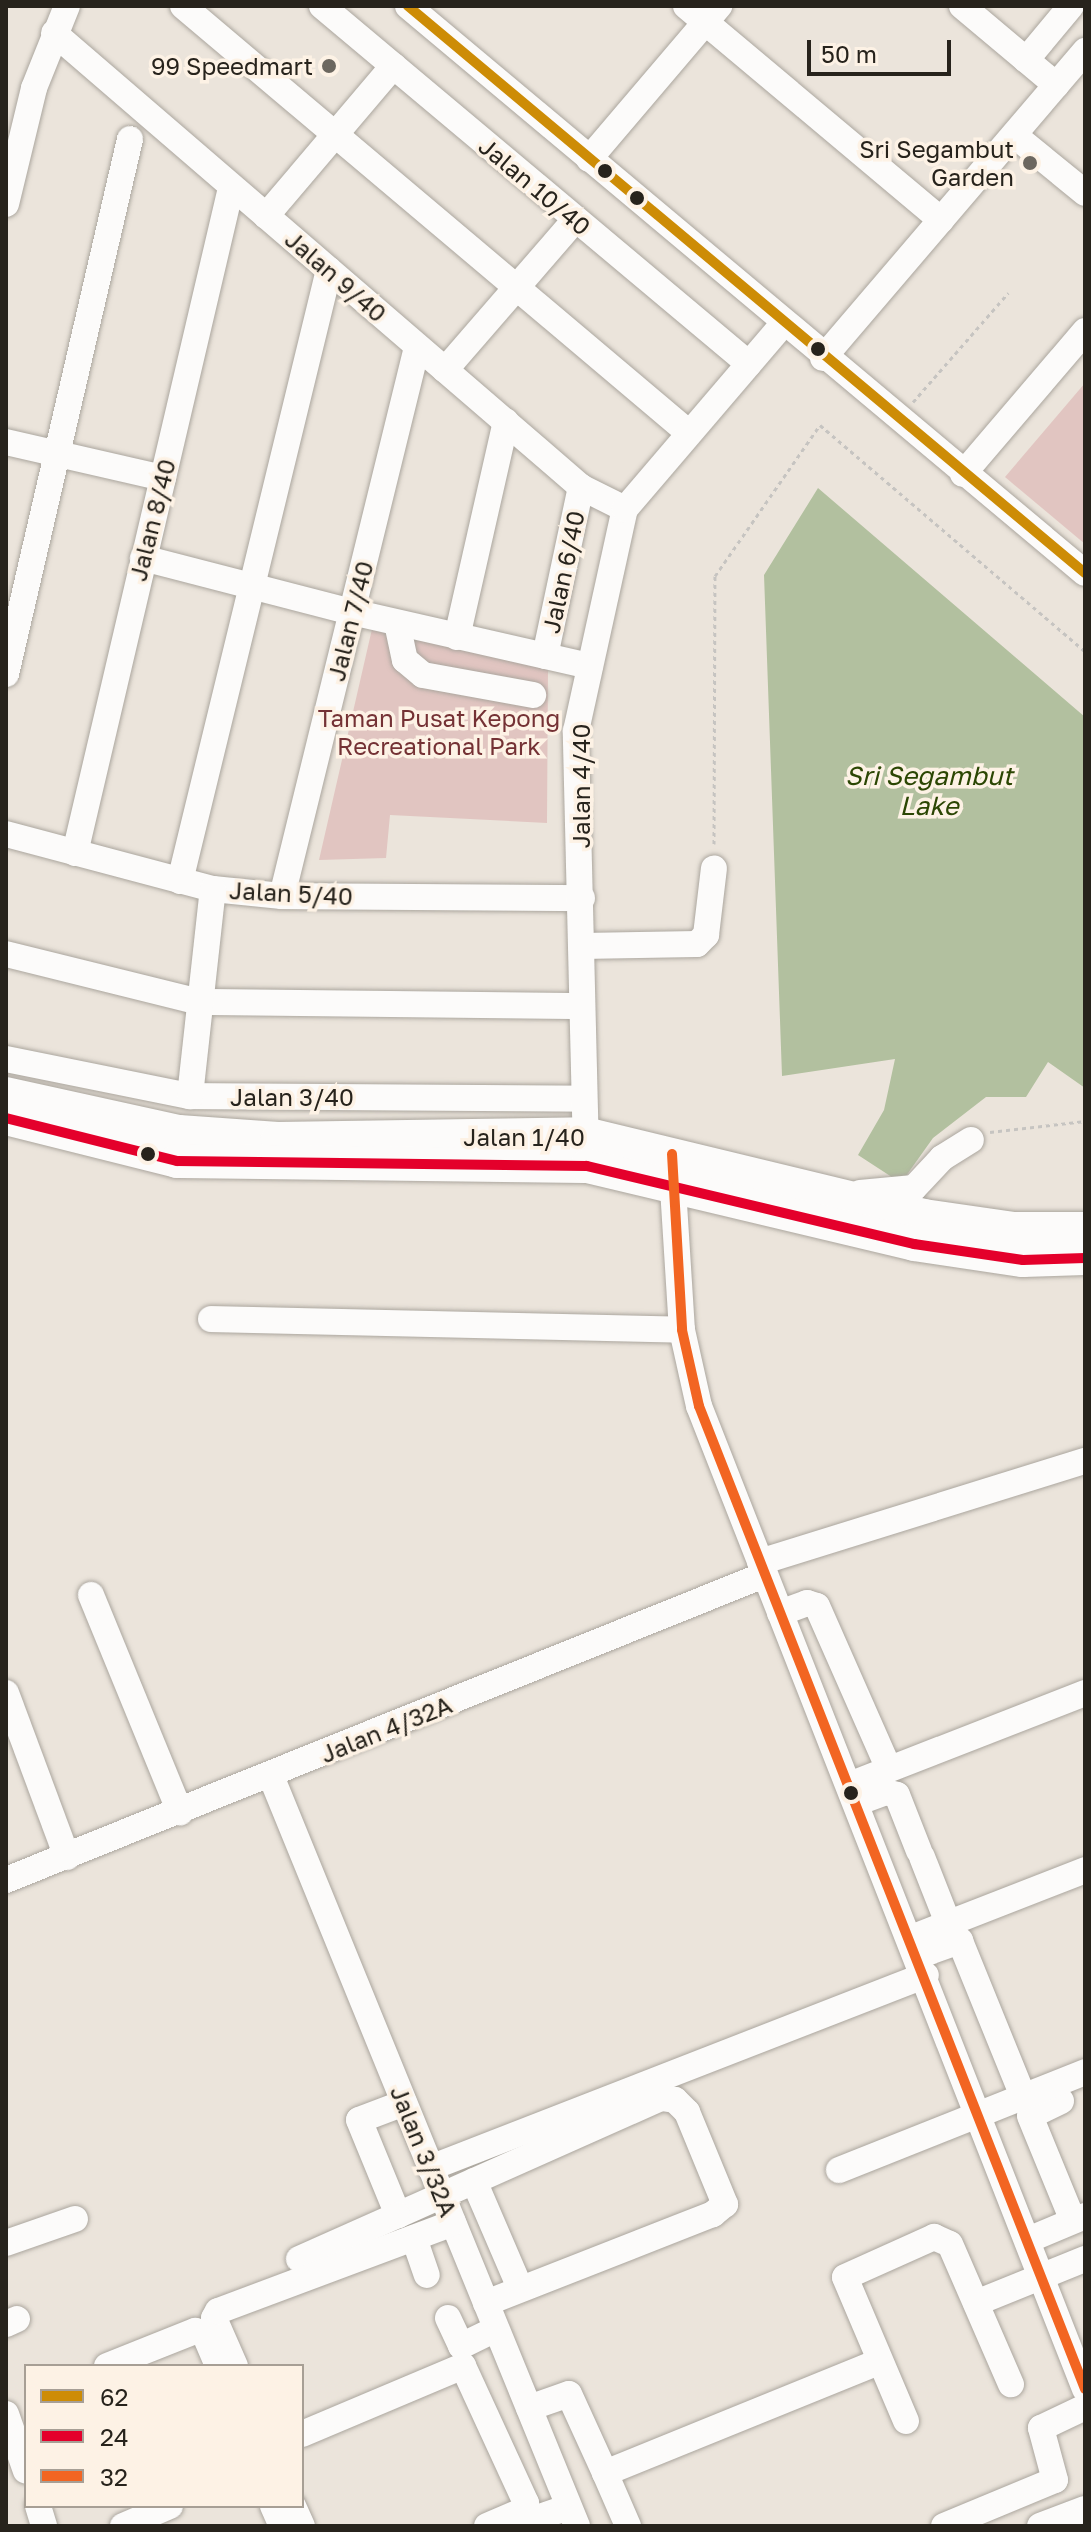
<!DOCTYPE html>
<style>
body{margin:0}
#map{position:relative;width:1091px;height:2532px;overflow:hidden;background:#ebe4db;font-family:"Golos Text",sans-serif}
div>[style]{position:absolute}
.green>*{inset:0;background:#e1c5c1}
.water>*{inset:0;background:#b2c09f}
.path>*{height:3px;margin-top:-1.5px;transform-origin:0;background:repeating-linear-gradient(90deg,#c6c4c1 0 4px,transparent 0 8px)}
.roads{filter:drop-shadow(0 0 2px #aba69e) drop-shadow(0 0 2px #aba69e)}
.minor>*{height:26px;margin:-13px;padding:0 13px;transform-origin:13px;border-radius:13px;background:#fcfbfa}
.major>*{height:34px;margin:-17px;padding:0 17px;transform-origin:17px;border-radius:17px;background:#fcfbfa}
.bus-1>*{height:10px;margin:-5px;padding:0 5px;transform-origin:5px;border-radius:5px;background:#cd8c06}
.bus-2>*{height:10px;margin:-5px;padding:0 5px;transform-origin:5px;border-radius:5px;background:#e4002b}
.bus-3>*{height:10px;margin:-5px;padding:0 5px;transform-origin:5px;border-radius:5px;background:#f26522}
.dots>*{width:22px;height:22px;translate:-50% -50%;box-sizing:border-box;border:4px solid #fdf2e5;border-radius:50%}
span{translate:-50% -50%;white-space:nowrap;text-align:center;line-height:1.15;-webkit-text-stroke:7px #fdf2e5;paint-order:stroke}
.poi-label{font-size:24px;color:#27231c}
.right{translate:-100% -50%;text-align:right}
.street-label{font-size:24px;color:#27231c}
.park-label{font-size:24px;color:#743134}
.water-label{font-size:26px;color:#2b4603;font-style:italic}
.frame{position:absolute;inset:0;border:8px solid #27231c;pointer-events:none}
.legend{position:absolute;left:24px;top:2364px;width:280px;height:144px;box-sizing:border-box;background:#fdf2e5;border:2px solid #a79f95;margin:0;padding:10px 14px;list-style:none;font-size:24px;color:#27231c}
.legend li{display:flex;align-items:center;gap:16px;height:40px}
.legend b{width:40px;border:2px solid #a79f95}
.scale{position:absolute;left:807px;top:40px;width:144px;height:36px;box-sizing:border-box;border:4px solid #27231c;border-top:0;padding-left:10px;font-size:24px;line-height:28px;white-space:nowrap;color:#27231c;-webkit-text-stroke:6px #fdf2e5;paint-order:stroke}
</style>
<div id="map">
<div class="green">
<i style="clip-path:polygon(1085px 383px,1085px 544px,1005px 477px)"></i>
<i style="clip-path:polygon(372px 629px,548px 669px,547px 823px,390px 815px,386px 858px,319px 860px)"></i>
</div>
<div class="water">
<i style="clip-path:polygon(818px 488px,1085px 717px,1085px 1088px,1048px 1062px,1026px 1097px,986px 1097px,933px 1138px,901px 1183px,858px 1155px,884px 1110px,895px 1059px,782px 1076px,764px 575px)"></i>
</div>
<div class="path">
<i style="left:913px;top:402px;width:145px;rotate:-48.9deg"></i>
<i style="left:714px;top:844px;width:268px;rotate:-89.8deg"></i>
<i style="left:715px;top:576px;width:184px;rotate:-55.2deg"></i>
<i style="left:820px;top:425px;width:348px;rotate:40.5deg"></i>
<i style="left:990px;top:1132px;width:96px;rotate:-6.6deg"></i>
</div>
<div class="roads">
<div class="minor">
<i style="left:183px;top:6px;width:662px;rotate:40.16deg"></i>
<i style="left:322px;top:6px;width:557px;rotate:39.98deg"></i>
<i style="left:408px;top:6px;width:883px;rotate:39.95deg"></i>
<i style="left:686px;top:6px;width:333px;rotate:40deg"></i>
<i style="left:962px;top:6px;width:123px;rotate:40deg"></i>
<i style="left:54px;top:33px;width:696px;rotate:40.74deg"></i>
<i style="left:581px;top:487px;width:49px;rotate:26.6deg"></i>
<i style="left:1026px;top:60px;width:70px;rotate:-50.2deg"></i>
<i style="left:1014px;top:135px;width:92px;rotate:39.2deg"></i>
<i style="left:589px;top:159px;width:201px;rotate:-49.6deg"></i>
<i style="left:6px;top:204px;width:119px;rotate:-76.4deg"></i>
<i style="left:34px;top:88px;width:88px;rotate:-68.1deg"></i>
<i style="left:266px;top:216px;width:197px;rotate:-49.7deg"></i>
<i style="left:823px;top:358px;width:404px;rotate:-49.5deg"></i>
<i style="left:445px;top:370px;width:198px;rotate:-49.1deg"></i>
<i style="left:6px;top:442px;width:161px;rotate:12.9deg"></i>
<i style="left:963px;top:474px;width:188px;rotate:-49.5deg"></i>
<i style="left:143px;top:558px;width:216px;rotate:14.5deg"></i>
<i style="left:352px;top:612px;width:244px;rotate:12.8deg"></i>
<i style="left:397px;top:623px;width:38px;rotate:78deg"></i>
<i style="left:405px;top:660px;width:23px;rotate:40deg"></i>
<i style="left:423px;top:675px;width:112px;rotate:10.3deg"></i>
<i style="left:457px;top:637px;width:221px;rotate:-77.2deg"></i>
<i style="left:545px;top:656px;width:173px;rotate:-78deg"></i>
<i style="left:6px;top:674px;width:549px;rotate:-76.95deg"></i>
<i style="left:6px;top:834px;width:214px;rotate:14.9deg"></i>
<i style="left:213px;top:889px;width:69px;rotate:5.8deg"></i>
<i style="left:282px;top:896px;width:300px;rotate:0.4deg"></i>
<i style="left:75px;top:853px;width:683px;rotate:-76.8deg"></i>
<i style="left:180px;top:881px;width:629px;rotate:-76.3deg"></i>
<i style="left:282px;top:896px;width:565px;rotate:-76.18deg"></i>
<i style="left:581px;top:946px;width:116px;rotate:-1deg"></i>
<i style="left:697px;top:944px;width:13px;rotate:-45deg"></i>
<i style="left:706px;top:935px;width:67px;rotate:-83.2deg"></i>
<i style="left:6px;top:954px;width:200px;rotate:13.9deg"></i>
<i style="left:200px;top:1002px;width:381px;rotate:0.6deg"></i>
<i style="left:6px;top:1059px;width:188px;rotate:11.4deg"></i>
<i style="left:190px;top:1096px;width:392px;rotate:0.4deg"></i>
<i style="left:190px;top:1096px;width:208px;rotate:-83.7deg"></i>
<i style="left:586px;top:1152px;width:421px;rotate:-91.4deg"></i>
<i style="left:576px;top:731px;width:227px;rotate:-77.6deg"></i>
<i style="left:625px;top:509px;width:243px;rotate:-49.5deg"></i>
<i style="left:672px;top:1172px;width:158px;rotate:86.4deg"></i>
<i style="left:682px;top:1330px;width:78px;rotate:77.4deg"></i>
<i style="left:699px;top:1406px;width:1056px;rotate:68.56deg"></i>
<i style="left:860px;top:1193px;width:54px;rotate:-5.3deg"></i>
<i style="left:914px;top:1188px;width:41px;rotate:-47deg"></i>
<i style="left:942px;top:1158px;width:34px;rotate:-32deg"></i>
<i style="left:211px;top:1319px;width:471px;rotate:1.3deg"></i>
<i style="left:760px;top:1562px;width:340px;rotate:-17.3deg"></i>
<i style="left:91px;top:1595px;width:235px;rotate:67.7deg"></i>
<i style="left:780px;top:1613px;width:29px;rotate:-20deg"></i>
<i style="left:807px;top:1603px;width:10px;rotate:17deg"></i>
<i style="left:817px;top:1606px;width:178px;rotate:66.2deg"></i>
<i style="left:6px;top:1693px;width:175px;rotate:69.6deg"></i>
<i style="left:271px;top:1776px;width:810px;rotate:67.8deg"></i>
<i style="left:849px;top:1785px;width:253px;rotate:-21.3deg"></i>
<i style="left:856px;top:1803px;width:32px;rotate:-20deg"></i>
<i style="left:886px;top:1792px;width:11px;rotate:15deg"></i>
<i style="left:897px;top:1795px;width:60px;rotate:68.6deg"></i>
<i style="left:922px;top:1857px;width:71px;rotate:68.5deg"></i>
<i style="left:6px;top:1880px;width:817px;rotate:-21.92deg"></i>
<i style="left:911px;top:1938px;width:187px;rotate:-21.3deg"></i>
<i style="left:918px;top:1956px;width:45px;rotate:-19.7deg"></i>
<i style="left:960px;top:1941px;width:170px;rotate:67.9deg"></i>
<i style="left:1061px;top:2101px;width:34px;rotate:154deg"></i>
<i style="left:1030px;top:2116px;width:113px;rotate:67.7deg"></i>
<i style="left:404px;top:2103px;width:48px;rotate:159.3deg"></i>
<i style="left:359px;top:2120px;width:103px;rotate:67.7deg"></i>
<i style="left:398px;top:2215px;width:288px;rotate:-24deg"></i>
<i style="left:661px;top:2098px;width:14px;rotate:8deg"></i>
<i style="left:675px;top:2100px;width:17px;rotate:45deg"></i>
<i style="left:687px;top:2112px;width:100px;rotate:67.6deg"></i>
<i style="left:725px;top:2204px;width:16px;rotate:140deg"></i>
<i style="left:713px;top:2214px;width:244px;rotate:158.6deg"></i>
<i style="left:430px;top:2168px;width:532px;rotate:-21.26deg"></i>
<i style="left:839px;top:2170px;width:265px;rotate:-21.7deg"></i>
<i style="left:474px;top:2181px;width:116px;rotate:66.7deg"></i>
<i style="left:414px;top:2238px;width:39px;rotate:71deg"></i>
<i style="left:1028px;top:2240px;width:62px;rotate:-22.8deg"></i>
<i style="left:6px;top:2243px;width:73px;rotate:-19.2deg"></i>
<i style="left:299px;top:2259px;width:108px;rotate:-24deg"></i>
<i style="left:976px;top:2303px;width:118px;rotate:-22deg"></i>
<i style="left:448px;top:2318px;width:31px;rotate:65deg"></i>
<i style="left:461px;top:2346px;width:39px;rotate:-26deg"></i>
<i style="left:6px;top:2324px;width:12px;rotate:-24deg"></i>
<i style="left:107px;top:2366px;width:95px;rotate:-21.7deg"></i>
<i style="left:195px;top:2331px;width:9px;rotate:13deg"></i>
<i style="left:204px;top:2333px;width:28px;rotate:67deg"></i>
<i style="left:235px;top:2366px;width:52px;rotate:-113.6deg"></i>
<i style="left:214px;top:2318px;width:8px;rotate:-60deg"></i>
<i style="left:218px;top:2311px;width:251px;rotate:-20.5deg"></i>
<i style="left:529px;top:2408px;width:42px;rotate:-19.3deg"></i>
<i style="left:569px;top:2394px;width:87px;rotate:65.5deg"></i>
<i style="left:605px;top:2473px;width:296px;rotate:-22.1deg"></i>
<i style="left:6px;top:2414px;width:60px;rotate:70.7deg"></i>
<i style="left:906px;top:2421px;width:156px;rotate:-113deg"></i>
<i style="left:845px;top:2277px;width:98px;rotate:-24.2deg"></i>
<i style="left:934px;top:2237px;width:17px;rotate:24deg"></i>
<i style="left:950px;top:2244px;width:153px;rotate:66.5deg"></i>
<i style="left:302px;top:2434px;width:175px;rotate:-22.9deg"></i>
<i style="left:463px;top:2366px;width:151px;rotate:65.3deg"></i>
<i style="left:526px;top:2503px;width:9px;rotate:117deg"></i>
<i style="left:522px;top:2511px;width:38px;rotate:157deg"></i>
<i style="left:605px;top:2473px;width:58px;rotate:66.5deg"></i>
<i style="left:38px;top:2506px;width:21px;rotate:73deg"></i>
<i style="left:273px;top:2506px;width:22px;rotate:66deg"></i>
<i style="left:293px;top:2506px;width:22px;rotate:66deg"></i>
<i style="left:528px;top:2521px;width:43px;rotate:-18.9deg"></i>
<i style="left:123px;top:2526px;width:51px;rotate:-23.1deg"></i>
<i style="left:944px;top:2526px;width:120px;rotate:-22.5deg"></i>
<i style="left:1055px;top:2480px;width:54px;rotate:-105.1deg"></i>
<i style="left:1041px;top:2428px;width:49px;rotate:-25.5deg"></i>
<i style="left:1040px;top:2526px;width:48px;rotate:-20.7deg"></i>
</div>
<div class="major">
<i style="left:6px;top:1094px;width:177px;rotate:12.4deg"></i>
<i style="left:179px;top:1132px;width:99px;rotate:4deg"></i>
<i style="left:278px;top:1139px;width:307px;rotate:-0.9deg"></i>
<i style="left:585px;top:1134px;width:349px;rotate:13.6deg"></i>
<i style="left:924px;top:1216px;width:91px;rotate:8.2deg"></i>
<i style="left:1014px;top:1229px;width:71px"></i>
<i style="left:6px;top:1118px;width:176px;rotate:14.1deg"></i>
<i style="left:177px;top:1161px;width:410px;rotate:0.7deg"></i>
<i style="left:587px;top:1166px;width:336px;rotate:13.4deg"></i>
<i style="left:914px;top:1244px;width:110px;rotate:8.4deg"></i>
<i style="left:1023px;top:1260px;width:62px;rotate:-1.8deg"></i>
</div>
</div>
<div class="bus-1">
<i style="left:408px;top:6px;width:883px;rotate:39.95deg"></i>
</div>
<div class="bus-2">
<i style="left:6px;top:1118px;width:176px;rotate:14.1deg"></i>
<i style="left:177px;top:1161px;width:410px;rotate:0.7deg"></i>
<i style="left:587px;top:1166px;width:336px;rotate:13.4deg"></i>
<i style="left:914px;top:1244px;width:110px;rotate:8.4deg"></i>
<i style="left:1023px;top:1260px;width:62px;rotate:-1.8deg"></i>
</div>
<div class="bus-3">
<i style="left:672px;top:1154px;width:176px;rotate:86.7deg"></i>
<i style="left:682px;top:1330px;width:78px;rotate:77.4deg"></i>
<i style="left:699px;top:1406px;width:1056px;rotate:68.56deg"></i>
</div>
<div class="dots">
<i style="left:329px;top:66px;background:#6c675f"></i>
<i style="left:1030px;top:163px;background:#6c675f"></i>
<i style="left:605px;top:171px;background:#27231c"></i>
<i style="left:637px;top:198px;background:#27231c"></i>
<i style="left:818px;top:349px;background:#27231c"></i>
<i style="left:148px;top:1154px;background:#27231c"></i>
<i style="left:851px;top:1793px;background:#27231c"></i>
</div>
<div class="poi-label">
<span class="right" style="left:313px;top:66px">99 Speedmart</span>
<span class="right" style="left:1014px;top:163px">Sri Segambut<br>Garden</span>
</div>
<div class="street-label">
<span style="left:535px;top:186px;rotate:40deg">Jalan 10/40</span>
<span style="left:336px;top:276px;rotate:41deg">Jalan 9/40</span>
<span style="left:152px;top:520px;rotate:-76deg">Jalan 8/40</span>
<span style="left:563px;top:572px;rotate:-78deg">Jalan 6/40</span>
<span style="left:350px;top:621px;rotate:-76deg">Jalan 7/40</span>
<span style="left:581px;top:786px;rotate:-90deg">Jalan 4/40</span>
<span style="left:291px;top:893px;rotate:3deg">Jalan 5/40</span>
<span style="left:292px;top:1097px">Jalan 3/40</span>
<span style="left:524px;top:1137px">Jalan 1/40</span>
<span style="left:386px;top:1729px;rotate:-22deg">Jalan 4/32A</span>
<span style="left:424px;top:2151px;rotate:68deg">Jalan 3/32A</span>
</div>
<div class="park-label">
<span style="left:439px;top:732px">Taman Pusat Kepong<br>Recreational Park</span>
</div>
<div class="water-label">
<span style="left:929px;top:791px">Sri Segambut<br>Lake</span>
</div>
<div class="frame"></div>
<ul class="legend">
<li><b style="height:10px;background:#cd8c06"></b>62</li>
<li><b style="height:10px;background:#e4002b"></b>24</li>
<li><b style="height:10px;background:#f26522"></b>32</li>
</ul>
<div class="scale">50 m</div>
</div>
